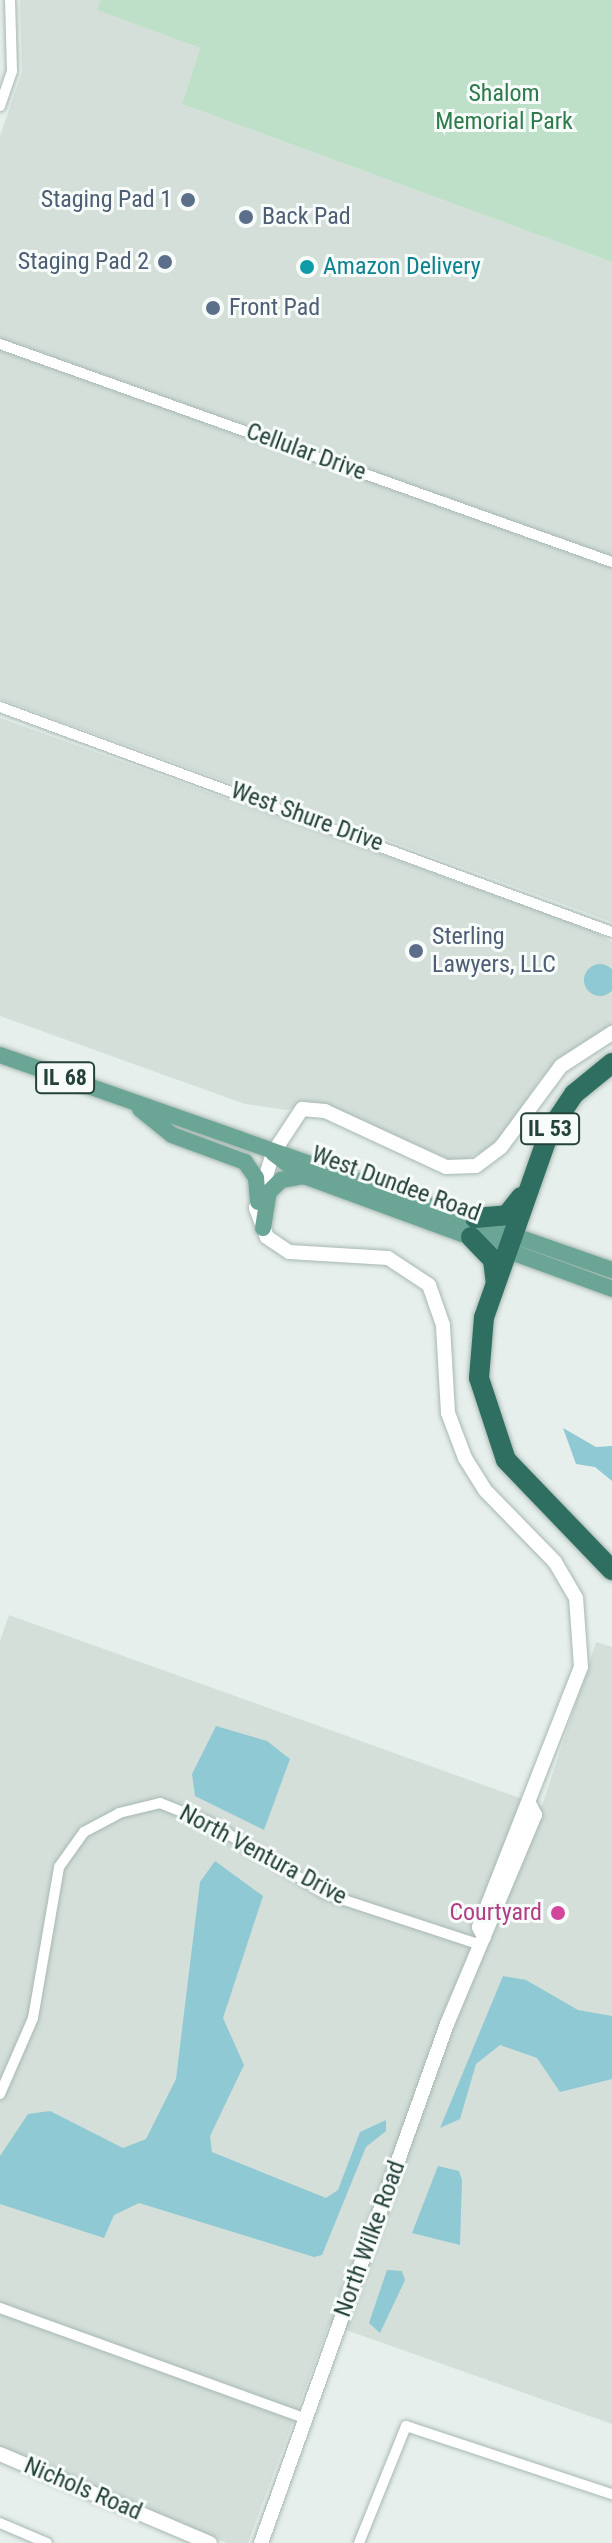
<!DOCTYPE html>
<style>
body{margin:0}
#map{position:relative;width:612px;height:2543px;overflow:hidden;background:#e6efeb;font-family:"Roboto Condensed",sans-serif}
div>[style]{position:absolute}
.built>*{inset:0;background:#d4dfda}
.green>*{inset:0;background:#bfe0c8}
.water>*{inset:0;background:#8ec9d4}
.round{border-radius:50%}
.roads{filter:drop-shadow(0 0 2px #a8b8b2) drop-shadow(0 0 2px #a8b8b2)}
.street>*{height:10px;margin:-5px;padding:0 5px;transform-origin:5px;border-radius:5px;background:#fff}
.secondary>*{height:14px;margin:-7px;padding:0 7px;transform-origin:7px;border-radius:7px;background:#fff}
.primary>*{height:16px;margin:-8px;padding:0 8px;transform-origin:8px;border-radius:8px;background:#6aa596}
.highway>*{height:20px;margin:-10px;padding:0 10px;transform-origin:10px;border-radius:10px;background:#2f6f62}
.dots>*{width:22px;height:22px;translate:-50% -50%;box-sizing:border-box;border:4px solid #f7fbf9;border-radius:50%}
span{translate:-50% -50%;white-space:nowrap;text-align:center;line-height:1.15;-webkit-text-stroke:6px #f7fbf9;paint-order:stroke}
.shield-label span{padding:2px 6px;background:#f7fbf9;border:2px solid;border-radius:6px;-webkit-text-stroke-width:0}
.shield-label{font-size:22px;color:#24423a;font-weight:700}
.park-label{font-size:24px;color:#2d7a4b}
.service-label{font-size:24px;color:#4e5e75}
.right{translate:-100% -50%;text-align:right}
.left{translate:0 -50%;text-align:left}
.culture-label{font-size:24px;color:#0d838f}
.street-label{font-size:24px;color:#24423a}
.hotel-label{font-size:24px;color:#b23c85}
</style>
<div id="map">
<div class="built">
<i style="clip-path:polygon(20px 0,101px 0,98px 10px,200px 48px,182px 104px,612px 262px,612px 922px,0 699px,0 136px,22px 72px)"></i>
<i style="clip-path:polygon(0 718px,590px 929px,612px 942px,612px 1027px,540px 1079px,498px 1144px,458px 1163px,315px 1102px,286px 1110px,245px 1104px,0 1016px)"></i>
<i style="clip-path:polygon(9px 1615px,542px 1806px,596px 1642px,612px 1647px,612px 2424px,329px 2324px,248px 2543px,227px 2543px,0 2448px,0 1641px)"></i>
</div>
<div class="green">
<i style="clip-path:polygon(101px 0,612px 0,612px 262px,182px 104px,200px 48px,97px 10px)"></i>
</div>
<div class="water">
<i class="round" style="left:584px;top:964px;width:32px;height:32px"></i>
<i style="clip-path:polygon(563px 1428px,596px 1447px,612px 1446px,612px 1481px,595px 1467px,576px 1464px)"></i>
<i style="clip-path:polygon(216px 1726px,267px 1741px,290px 1759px,264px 1830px,195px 1796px,192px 1774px)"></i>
<i style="clip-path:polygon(215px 1861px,263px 1896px,223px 2018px,244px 2065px,210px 2136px,212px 2152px,326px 2198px,338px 2190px,360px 2132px,386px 2120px,386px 2131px,366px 2147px,322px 2255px,314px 2257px,139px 2203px,114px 2215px,104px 2238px,0 2204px,0 2156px,28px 2114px,50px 2111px,123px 2148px,146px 2139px,176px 2079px,200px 1882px)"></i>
<i style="clip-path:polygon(503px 1976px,526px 1980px,578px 2010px,612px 2016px,612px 2079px,560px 2092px,537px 2058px,500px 2045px,476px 2064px,460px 2119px,440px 2128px)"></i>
<i style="clip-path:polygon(438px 2166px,459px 2171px,462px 2180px,460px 2245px,412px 2233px)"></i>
<i style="clip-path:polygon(387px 2270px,402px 2271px,405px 2280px,380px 2333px,369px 2323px)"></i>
</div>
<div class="roads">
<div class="street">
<i style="left:0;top:106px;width:37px;rotate:-71deg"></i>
<i style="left:12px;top:71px;width:71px;rotate:-91.6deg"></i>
<i style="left:0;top:344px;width:650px;rotate:19.61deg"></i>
<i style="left:0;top:707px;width:652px;rotate:20.19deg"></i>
<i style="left:0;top:2094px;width:83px;rotate:-66.5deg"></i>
<i style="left:33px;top:2018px;width:153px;rotate:-80.2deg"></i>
<i style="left:59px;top:1867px;width:43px;rotate:-54.5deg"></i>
<i style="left:84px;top:1832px;width:40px;rotate:-28deg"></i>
<i style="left:119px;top:1813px;width:42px;rotate:-13.7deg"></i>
<i style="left:160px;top:1803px;width:56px;rotate:22deg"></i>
<i style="left:212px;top:1824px;width:134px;rotate:31.6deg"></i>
<i style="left:326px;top:1894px;width:163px;rotate:18.2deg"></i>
<i style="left:0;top:2308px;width:326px;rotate:19.9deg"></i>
<i style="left:0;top:2523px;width:51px;rotate:23.1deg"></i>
<i style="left:359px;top:2543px;width:126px;rotate:-68.1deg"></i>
<i style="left:406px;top:2426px;width:217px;rotate:18.3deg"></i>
</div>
<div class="secondary">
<i style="left:484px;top:1937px;width:11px;rotate:-117deg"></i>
<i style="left:479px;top:1927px;width:279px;rotate:-68.6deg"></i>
<i style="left:581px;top:1667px;width:69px;rotate:-94.1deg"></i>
<i style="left:576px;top:1598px;width:42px;rotate:-120.3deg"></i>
<i style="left:555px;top:1562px;width:100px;rotate:-134.2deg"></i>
<i style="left:485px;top:1490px;width:38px;rotate:-122deg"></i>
<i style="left:465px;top:1458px;width:48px;rotate:-110.7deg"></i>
<i style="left:448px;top:1413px;width:88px;rotate:-93.3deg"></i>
<i style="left:443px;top:1325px;width:42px;rotate:-109.3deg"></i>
<i style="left:429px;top:1285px;width:49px;rotate:-146.6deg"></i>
<i style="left:388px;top:1258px;width:99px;rotate:-176.5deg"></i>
<i style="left:289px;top:1252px;width:27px;rotate:-146deg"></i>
<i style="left:267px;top:1237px;width:31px;rotate:-111deg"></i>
<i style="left:256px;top:1208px;width:58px;rotate:-72.8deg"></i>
<i style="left:273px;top:1153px;width:53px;rotate:-56.6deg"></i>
<i style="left:302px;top:1109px;width:23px;rotate:5deg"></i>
<i style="left:325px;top:1111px;width:133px;rotate:24.8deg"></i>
<i style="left:446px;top:1167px;width:30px;rotate:-2deg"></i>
<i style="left:476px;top:1166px;width:31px;rotate:-37deg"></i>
<i style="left:501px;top:1147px;width:101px;rotate:-53.5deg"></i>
<i style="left:561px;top:1066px;width:61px;rotate:-32.9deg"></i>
<i style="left:0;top:2454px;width:228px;rotate:23deg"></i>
<i style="left:261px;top:2543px;width:551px;rotate:-70.28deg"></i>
<i style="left:447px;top:2024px;width:227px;rotate:-67.2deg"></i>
<i style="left:535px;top:1815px;width:11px;rotate:-117deg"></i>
</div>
<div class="primary">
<i style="left:0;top:1055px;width:649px;rotate:19.36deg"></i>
<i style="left:140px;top:1109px;width:41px;rotate:39.1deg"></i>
<i style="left:172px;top:1135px;width:78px;rotate:20.3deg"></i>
<i style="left:245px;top:1162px;width:19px;rotate:55deg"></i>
<i style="left:256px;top:1178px;width:24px;rotate:85deg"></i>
<i style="left:273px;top:1153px;width:39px;rotate:37deg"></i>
<i style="left:304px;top:1176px;width:328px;rotate:20.1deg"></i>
<i style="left:263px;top:1228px;width:36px;rotate:-81deg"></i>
<i style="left:269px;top:1192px;width:17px;rotate:-45deg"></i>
<i style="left:281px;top:1180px;width:23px;rotate:-10deg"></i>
</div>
<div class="highway">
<i style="left:612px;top:1063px;width:49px;rotate:140.8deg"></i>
<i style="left:574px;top:1094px;width:43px;rotate:123.7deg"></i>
<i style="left:550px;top:1130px;width:198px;rotate:109.4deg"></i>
<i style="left:484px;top:1317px;width:61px;rotate:94.7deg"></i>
<i style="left:479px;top:1378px;width:86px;rotate:71.8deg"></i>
<i style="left:506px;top:1460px;width:153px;rotate:46.1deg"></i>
<i style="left:475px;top:1218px;width:32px;rotate:-5deg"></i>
<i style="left:507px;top:1215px;width:23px;rotate:-52deg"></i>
<i style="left:471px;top:1237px;width:32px;rotate:46deg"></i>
<i style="left:493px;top:1260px;width:23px;rotate:83deg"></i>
</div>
</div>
<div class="dots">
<i style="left:188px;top:200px;background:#5c6f8a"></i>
<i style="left:246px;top:217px;background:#5c6f8a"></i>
<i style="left:165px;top:262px;background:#5c6f8a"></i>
<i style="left:307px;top:267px;background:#0f9aa8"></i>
<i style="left:213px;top:308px;background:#5c6f8a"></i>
<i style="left:416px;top:951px;background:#5c6f8a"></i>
<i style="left:558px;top:1913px;background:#d1479c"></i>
</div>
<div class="shield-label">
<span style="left:65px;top:1078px">IL 68</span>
<span style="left:550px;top:1129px">IL 53</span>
</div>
<div class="park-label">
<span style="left:504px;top:108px">Shalom<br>Memorial Park</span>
</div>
<div class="service-label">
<span class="right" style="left:172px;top:200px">Staging Pad 1</span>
<span class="left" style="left:262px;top:217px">Back Pad</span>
<span class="right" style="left:149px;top:262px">Staging Pad 2</span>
<span class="left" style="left:229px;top:308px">Front Pad</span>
<span class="left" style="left:432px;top:951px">Sterling<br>Lawyers, LLC</span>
</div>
<div class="culture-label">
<span class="left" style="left:323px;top:267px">Amazon Delivery</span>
</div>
<div class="street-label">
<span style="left:306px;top:452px;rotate:20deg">Cellular Drive</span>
<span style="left:307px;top:817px;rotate:20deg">West Shure Drive</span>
<span style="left:396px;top:1184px;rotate:20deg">West Dundee Road</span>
<span style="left:263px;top:1855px;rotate:28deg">North Ventura Drive</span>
<span style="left:370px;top:2239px;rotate:-70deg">North Wilke Road</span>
<span style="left:83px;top:2489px;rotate:23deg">Nichols Road</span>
</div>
<div class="hotel-label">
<span class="right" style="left:542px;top:1913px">Courtyard</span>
</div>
</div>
